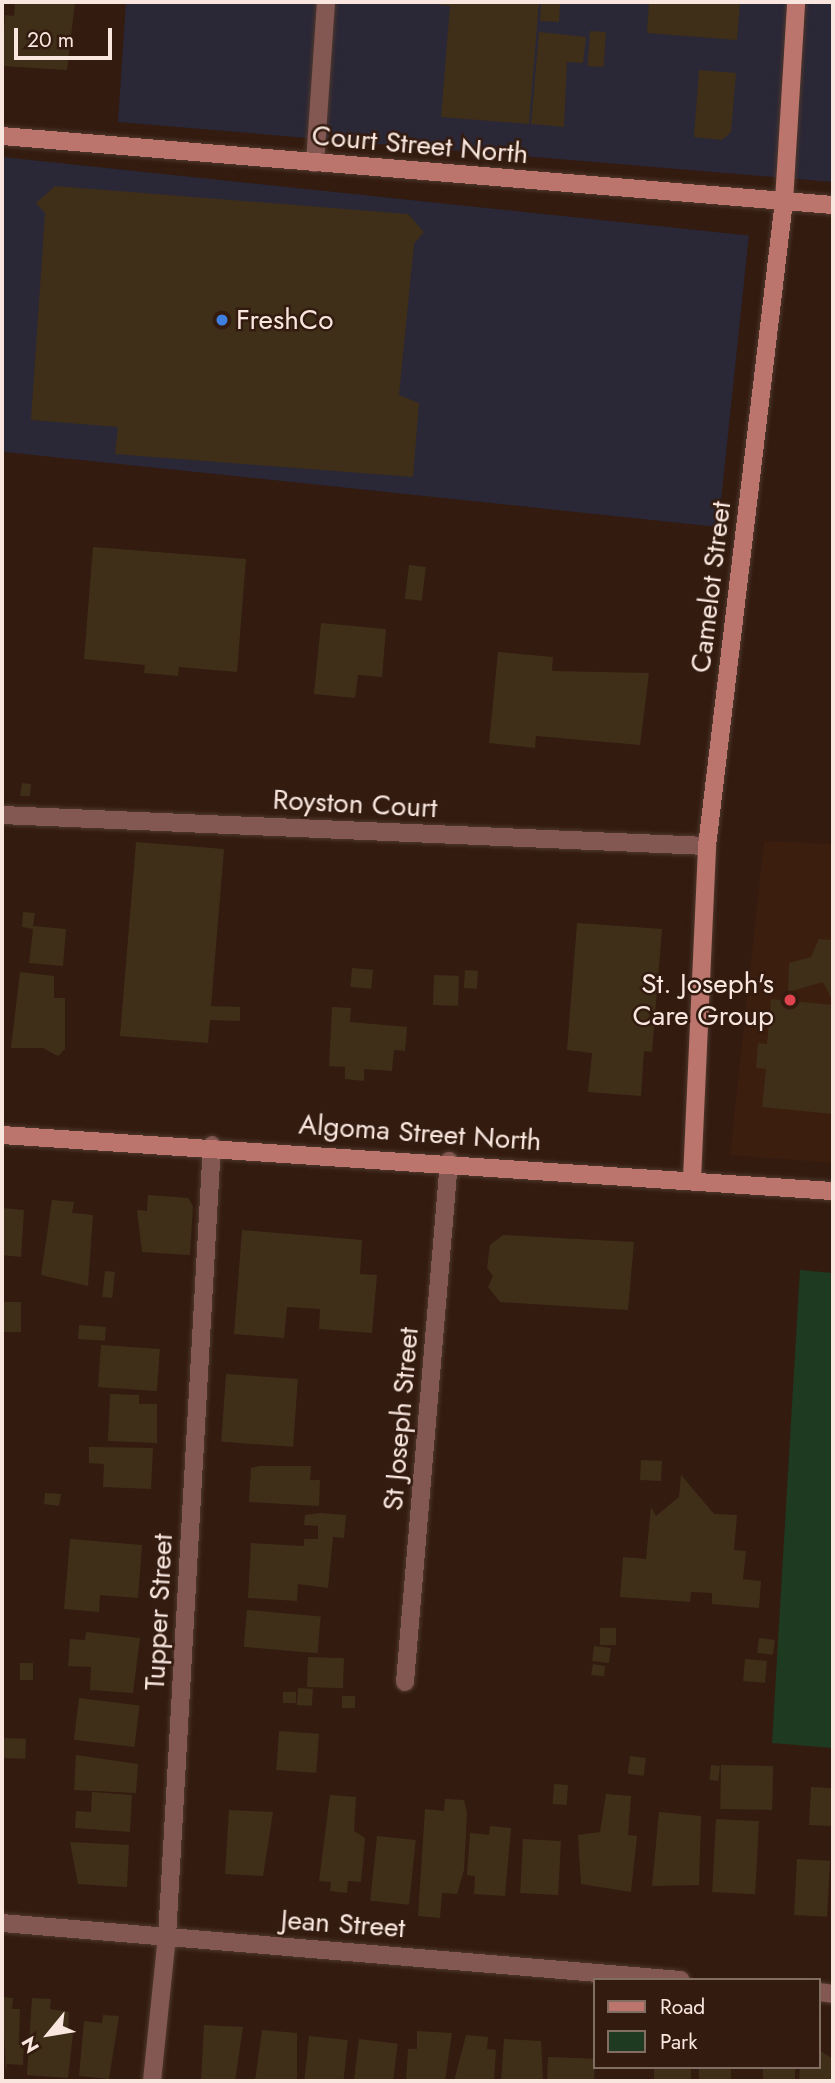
<!DOCTYPE html>
<style>
body{margin:0}
#map{position:relative;width:835px;height:2083px;overflow:hidden;background:#331b10;font-family:Jost,sans-serif}
div>[style]{position:absolute}
.commercial>*{inset:0;background:#2a2737;transform-origin:0 0}
.built>*{inset:0;background:#3c1e0f}
.green>*{inset:0;background:#1e3a20}
.building>*{inset:0;background:#3f2f18;transform-origin:0 0}
.roads{filter:drop-shadow(0 0 2px #4f382d) drop-shadow(0 0 2px #4f382d)}
.street>*{height:18px;margin:-9px;padding:0 9px;transform-origin:9px;border-radius:9px;background:#845852}
.secondary>*{height:18px;margin:-9px;padding:0 9px;transform-origin:9px;border-radius:9px;background:#bc756c}
.dots>*{width:19px;height:19px;translate:-50% -50%;box-sizing:border-box;border:4px solid #331b10;border-radius:50%}
span{translate:-50% -50%;white-space:nowrap;text-align:center;line-height:1.15;-webkit-text-stroke:5px #331b10;paint-order:stroke}
.street-label{font-size:28px;color:#f9e7df}
.poi-label{font-size:28px;color:#f9e7df}
.left{translate:0 -50%;text-align:left}
.right{translate:-100% -50%;text-align:right}
.frame{position:absolute;inset:0;border:4px solid #f9e7df;pointer-events:none}
.legend{position:absolute;left:593px;top:1978px;width:228px;height:91px;box-sizing:border-box;background:#331b10;border:2px solid #826d63;margin:0;padding:9px 12px;list-style:none;font-size:21px;color:#f9e7df}
.legend li{display:flex;align-items:center;gap:14px;height:35px}
.legend b{width:35px;border:2px solid #826d63}
.north{position:absolute;left:14px;top:1999px;width:70px;height:70px;-webkit-text-stroke:5px #331b10;paint-order:stroke;rotate:240deg;font-size:19px;font-weight:700;line-height:28px;text-align:center;color:#f9e7df}
.north::after{content:'';display:block;margin:auto;width:24px;height:32px;background:#f9e7df;clip-path:polygon(50% 0,100% 100%,50% 72%,0 100%)}
.scale{position:absolute;left:14px;top:28px;width:98px;height:32px;box-sizing:border-box;border:4px solid #f9e7df;border-top:0;padding-left:9px;font-size:21px;line-height:24px;white-space:nowrap;color:#f9e7df;-webkit-text-stroke:5px #331b10;paint-order:stroke}
</style>
<div id="map">
<div class="commercial">
<i style="clip-path:polygon(126px 2px,833px 2px,833px 182px,118px 122px)"></i>
<i style="left:2px;top:157px;width:751px;height:293px;rotate:6deg"></i>
</div>
<div class="built">
<i style="clip-path:polygon(764px 841px,833px 844px,833px 1163px,730px 1155px)"></i>
</div>
<div class="green">
<i style="clip-path:polygon(800px 1270px,833px 1273px,833px 1748px,772px 1743px)"></i>
</div>
<div class="building">
<i style="clip-path:polygon(15px 2px,75px 2px,67px 70px,2px 66px,5px 15px,14px 16px)"></i>
<i style="clip-path:polygon(422px 2px,539px 2px,529px 124px,441px 117px,450px 6px)"></i>
<i style="clip-path:polygon(649px 2px,740px 2px,737px 40px,647px 33px)"></i>
<i style="left:541px;top:3px;width:19px;height:18px;rotate:3deg"></i>
<i style="left:590px;top:31px;width:16px;height:35px;rotate:4deg"></i>
<i style="clip-path:polygon(539px 32px,586px 37px,583px 63px,567px 62px,564px 127px,531px 124px)"></i>
<i style="clip-path:polygon(699px 70px,736px 73px,731px 132px,722px 140px,694px 137px)"></i>
<i style="clip-path:polygon(55px 186px,408px 214px,424px 232px,414px 244px,399px 395px,419px 403px,413px 477px,115px 454px,118px 427px,31px 420px,45px 213px,36px 203px)"></i>
<i style="clip-path:polygon(93px 547px,246px 559px,237px 672px,179px 667px,178px 676px,144px 673px,145px 665px,84px 659px)"></i>
<i style="left:409px;top:565px;width:17px;height:34px;rotate:7deg"></i>
<i style="clip-path:polygon(321px 623px,386px 629px,382px 677px,358px 675px,355px 698px,314px 694px)"></i>
<i style="clip-path:polygon(498px 652px,553px 657px,552px 671px,649px 673px,640px 745px,536px 736px,535px 748px,489px 743px)"></i>
<i style="clip-path:polygon(22px 783px,31px 784px,30px 796px,20px 796px)"></i>
<i style="clip-path:polygon(136px 842px,224px 849px,211px 1006px,240px 1007px,240px 1021px,210px 1020px,208px 1043px,120px 1036px)"></i>
<i style="clip-path:polygon(23px 912px,35px 913px,33px 926px,66px 929px,63px 966px,29px 963px,33px 929px,22px 927px)"></i>
<i style="clip-path:polygon(577px 923px,662px 929px,652px 1052px,644px 1051px,641px 1096px,588px 1092px,592px 1053px,567px 1050px)"></i>
<i style="clip-path:polygon(819px 939px,833px 940px,833px 1001px,823px 982px,788px 992px,789px 963px,811px 957px)"></i>
<i style="left:352px;top:968px;width:21px;height:19px;rotate:5deg"></i>
<i style="left:465px;top:970px;width:13px;height:18px;rotate:4deg"></i>
<i style="clip-path:polygon(20px 972px,54px 976px,54px 998px,65px 998px,65px 1049px,58px 1056px,43px 1048px,11px 1048px)"></i>
<i style="left:434px;top:975px;width:25px;height:30px;rotate:2deg"></i>
<i style="clip-path:polygon(771px 999px,833px 1005px,833px 1114px,762px 1107px,766px 1069px,756px 1068px,758px 1043px,767px 1044px)"></i>
<i style="clip-path:polygon(332px 1007px,351px 1008px,350px 1022px,407px 1027px,405px 1051px,394px 1050px,392px 1071px,364px 1069px,364px 1081px,345px 1079px,345px 1067px,329px 1066px)"></i>
<i style="clip-path:polygon(148px 1195px,188px 1198px,193px 1206px,190px 1255px,142px 1252px,137px 1210px,147px 1211px)"></i>
<i style="clip-path:polygon(52px 1200px,74px 1202px,72px 1213px,93px 1215px,88px 1286px,41px 1275px)"></i>
<i style="clip-path:polygon(2px 1208px,24px 1210px,21px 1257px,2px 1255px)"></i>
<i style="clip-path:polygon(242px 1230px,362px 1240px,360px 1274px,377px 1275px,372px 1333px,319px 1329px,320px 1309px,287px 1307px,284px 1338px,234px 1334px)"></i>
<i style="clip-path:polygon(503px 1235px,634px 1242px,628px 1310px,500px 1302px,488px 1287px,493px 1276px,487px 1268px,490px 1245px)"></i>
<i style="left:105px;top:1271px;width:10px;height:26px;rotate:6deg"></i>
<i style="left:2px;top:1302px;width:19px;height:30px"></i>
<i style="left:79px;top:1325px;width:27px;height:14px;rotate:4deg"></i>
<i style="left:101px;top:1345px;width:59px;height:42px;rotate:4deg"></i>
<i style="left:226px;top:1374px;width:72px;height:68px;rotate:4deg"></i>
<i style="clip-path:polygon(110px 1394px,139px 1395px,139px 1404px,157px 1404px,157px 1443px,108px 1441px)"></i>
<i style="clip-path:polygon(89px 1447px,153px 1448px,151px 1489px,103px 1487px,104px 1464px,89px 1463px)"></i>
<i style="left:641px;top:1460px;width:21px;height:20px;rotate:3deg"></i>
<i style="clip-path:polygon(260px 1466px,311px 1466px,310px 1480px,320px 1480px,319px 1506px,249px 1502px,251px 1468px)"></i>
<i style="clip-path:polygon(681px 1475px,714px 1514px,737px 1515px,734px 1550px,746px 1551px,743px 1579px,761px 1581px,759px 1608px,712px 1604px,712px 1593px,691px 1592px,690px 1602px,620px 1597px,623px 1557px,646px 1559px,651px 1507px,656px 1516px,679px 1497px)"></i>
<i style="clip-path:polygon(45px 1493px,61px 1494px,59px 1506px,44px 1504px)"></i>
<i style="clip-path:polygon(321px 1513px,346px 1515px,344px 1538px,333px 1537px,328px 1588px,298px 1584px,297px 1601px,248px 1598px,251px 1543px,304px 1546px,304px 1539px,318px 1539px,318px 1526px,304px 1525px,305px 1515px)"></i>
<i style="clip-path:polygon(70px 1539px,142px 1545px,138px 1598px,100px 1595px,99px 1612px,64px 1609px)"></i>
<i style="left:247px;top:1610px;width:74px;height:37px;rotate:5deg"></i>
<i style="left:600px;top:1628px;width:16px;height:17px"></i>
<i style="clip-path:polygon(86px 1632px,140px 1638px,133px 1693px,90px 1690px,91px 1667px,68px 1666px,70px 1639px,85px 1640px)"></i>
<i style="left:759px;top:1638px;width:16px;height:15px;rotate:7deg"></i>
<i style="left:594px;top:1646px;width:17px;height:15px;rotate:7deg"></i>
<i style="left:308px;top:1657px;width:36px;height:30px;rotate:2deg"></i>
<i style="left:745px;top:1659px;width:22px;height:22px;rotate:5deg"></i>
<i style="left:20px;top:1663px;width:13px;height:17px"></i>
<i style="clip-path:polygon(593px 1664px,605px 1666px,604px 1676px,591px 1675px)"></i>
<i style="left:298px;top:1688px;width:15px;height:17px;rotate:4deg"></i>
<i style="left:283px;top:1692px;width:13px;height:11px"></i>
<i style="left:342px;top:1696px;width:13px;height:12px"></i>
<i style="left:79px;top:1698px;width:61px;height:42px;rotate:7deg"></i>
<i style="left:279px;top:1731px;width:40px;height:39px;rotate:4deg"></i>
<i style="left:2px;top:1738px;width:24px;height:20px;rotate:2deg"></i>
<i style="clip-path:polygon(76px 1755px,138px 1764px,136px 1793px,74px 1790px)"></i>
<i style="left:630px;top:1756px;width:16px;height:18px;rotate:7deg"></i>
<i style="left:711px;top:1765px;width:9px;height:15px;rotate:6deg"></i>
<i style="left:721px;top:1765px;width:52px;height:44px;rotate:1deg"></i>
<i style="left:554px;top:1784px;width:14px;height:20px;rotate:4deg"></i>
<i style="left:811px;top:1787px;width:22px;height:38px;rotate:3deg"></i>
<i style="clip-path:polygon(92px 1792px,132px 1795px,130px 1832px,75px 1828px,76px 1811px,91px 1812px)"></i>
<i style="clip-path:polygon(606px 1794px,631px 1796px,628px 1835px,637px 1836px,631px 1892px,581px 1884px,578px 1835px,600px 1832px)"></i>
<i style="clip-path:polygon(330px 1795px,356px 1797px,354px 1831px,365px 1838px,361px 1882px,348px 1881px,347px 1893px,330px 1891px,331px 1882px,319px 1881px)"></i>
<i style="clip-path:polygon(445px 1799px,464px 1800px,467px 1813px,464px 1870px,457px 1894px,442px 1893px,440px 1918px,418px 1916px,425px 1809px,444px 1811px)"></i>
<i style="clip-path:polygon(229px 1810px,273px 1812px,263px 1876px,225px 1874px)"></i>
<i style="clip-path:polygon(659px 1812px,701px 1816px,699px 1885px,652px 1886px)"></i>
<i style="left:716px;top:1819px;width:43px;height:73px;rotate:3deg"></i>
<i style="clip-path:polygon(490px 1826px,511px 1828px,505px 1896px,474px 1894px,475px 1876px,467px 1875px,470px 1833px,489px 1835px)"></i>
<i style="left:377px;top:1836px;width:39px;height:65px;rotate:6deg"></i>
<i style="left:523px;top:1839px;width:38px;height:54px;rotate:3deg"></i>
<i style="clip-path:polygon(70px 1842px,129px 1845px,127px 1887px,78px 1884px)"></i>
<i style="left:797px;top:1859px;width:33px;height:56px;rotate:3deg"></i>
<i style="clip-path:polygon(2px 1997px,13px 1998px,12px 2009px,20px 2009px,19px 2041px,24px 2041px,23px 2065px,7px 2064px,6px 2072px)"></i>
<i style="clip-path:polygon(32px 1998px,51px 1999px,50px 2009px,69px 2012px,68px 2033px,73px 2034px,68px 2078px,27px 2075px)"></i>
<i style="clip-path:polygon(103px 2015px,119px 2016px,109px 2079px,79px 2076px,84px 2021px,102px 2023px)"></i>
<i style="clip-path:polygon(204px 2025px,243px 2027px,235px 2081px,201px 2081px)"></i>
<i style="clip-path:polygon(262px 2030px,297px 2033px,297px 2081px,255px 2081px)"></i>
<i style="clip-path:polygon(417px 2031px,452px 2033px,445px 2081px,406px 2081px,408px 2049px,417px 2049px)"></i>
<i style="clip-path:polygon(466px 2035px,488px 2037px,487px 2049px,496px 2050px,494px 2081px,454px 2081px)"></i>
<i style="left:309px;top:2036px;width:39px;height:45px;rotate:6deg"></i>
<i style="left:359px;top:2039px;width:39px;height:42px;rotate:7deg"></i>
<i style="clip-path:polygon(504px 2039px,541px 2041px,543px 2081px,501px 2081px)"></i>
<i style="clip-path:polygon(819px 2050px,833px 2059px,833px 2081px,799px 2081px,800px 2067px,819px 2067px)"></i>
<i style="left:548px;top:2057px;width:47px;height:24px;rotate:2deg"></i>
<i style="left:654px;top:2067px;width:37px;height:14px"></i>
<i style="left:699px;top:2067px;width:32px;height:14px"></i>
<i style="left:763px;top:2067px;width:32px;height:14px"></i>
</div>
<div class="roads">
<div class="street">
<i style="left:315px;top:163px;width:161px;rotate:-86.1deg"></i>
<i style="left:2px;top:815px;width:706px;rotate:2.52deg"></i>
<i style="left:405px;top:1682px;width:523px;rotate:-85.17deg"></i>
<i style="left:2px;top:1923px;width:681px;rotate:4.8deg"></i>
<i style="left:819px;top:1992px;width:14px;rotate:8deg"></i>
<i style="left:152px;top:2081px;width:145px;rotate:-84.1deg"></i>
<i style="left:167px;top:1937px;width:793px;rotate:-86.75deg"></i>
</div>
<div class="secondary">
<i style="left:2px;top:136px;width:834px;rotate:4.75deg"></i>
<i style="left:2px;top:1135px;width:833px;rotate:3.86deg"></i>
<i style="left:692px;top:1179px;width:333px;rotate:-87.4deg"></i>
<i style="left:707px;top:846px;width:650px;rotate:-83.19deg"></i>
<i style="left:784px;top:201px;width:199px;rotate:-86.5deg"></i>
</div>
</div>
<div class="dots">
<i style="left:222px;top:320px;background:#3f7fe0"></i>
<i style="left:790px;top:1000px;background:#e0444e"></i>
</div>
<div class="street-label">
<span style="left:420px;top:145px;rotate:5deg">Court Street North</span>
<span style="left:711px;top:587px;rotate:-83deg">Camelot Street</span>
<span style="left:355px;top:804px;rotate:3deg">Royston Court</span>
<span style="left:420px;top:1133px;rotate:4deg">Algoma Street North</span>
<span style="left:401px;top:1419px;rotate:-85deg">St Joseph Street</span>
<span style="left:159px;top:1612px;rotate:-87deg">Tupper Street</span>
<span style="left:343px;top:1924px;rotate:4deg">Jean Street</span>
</div>
<div class="poi-label">
<span class="left" style="left:236px;top:320px">FreshCo</span>
<span class="right" style="left:774px;top:1000px">St. Joseph's<br>Care Group</span>
</div>
<div class="frame"></div>
<ul class="legend">
<li><b style="height:9px;background:#bc756c"></b>Road</li>
<li><b style="height:19px;background:#1e3a20"></b>Park</li>
</ul>
<div class="north">N</div>
<div class="scale">20 m</div>
</div>
